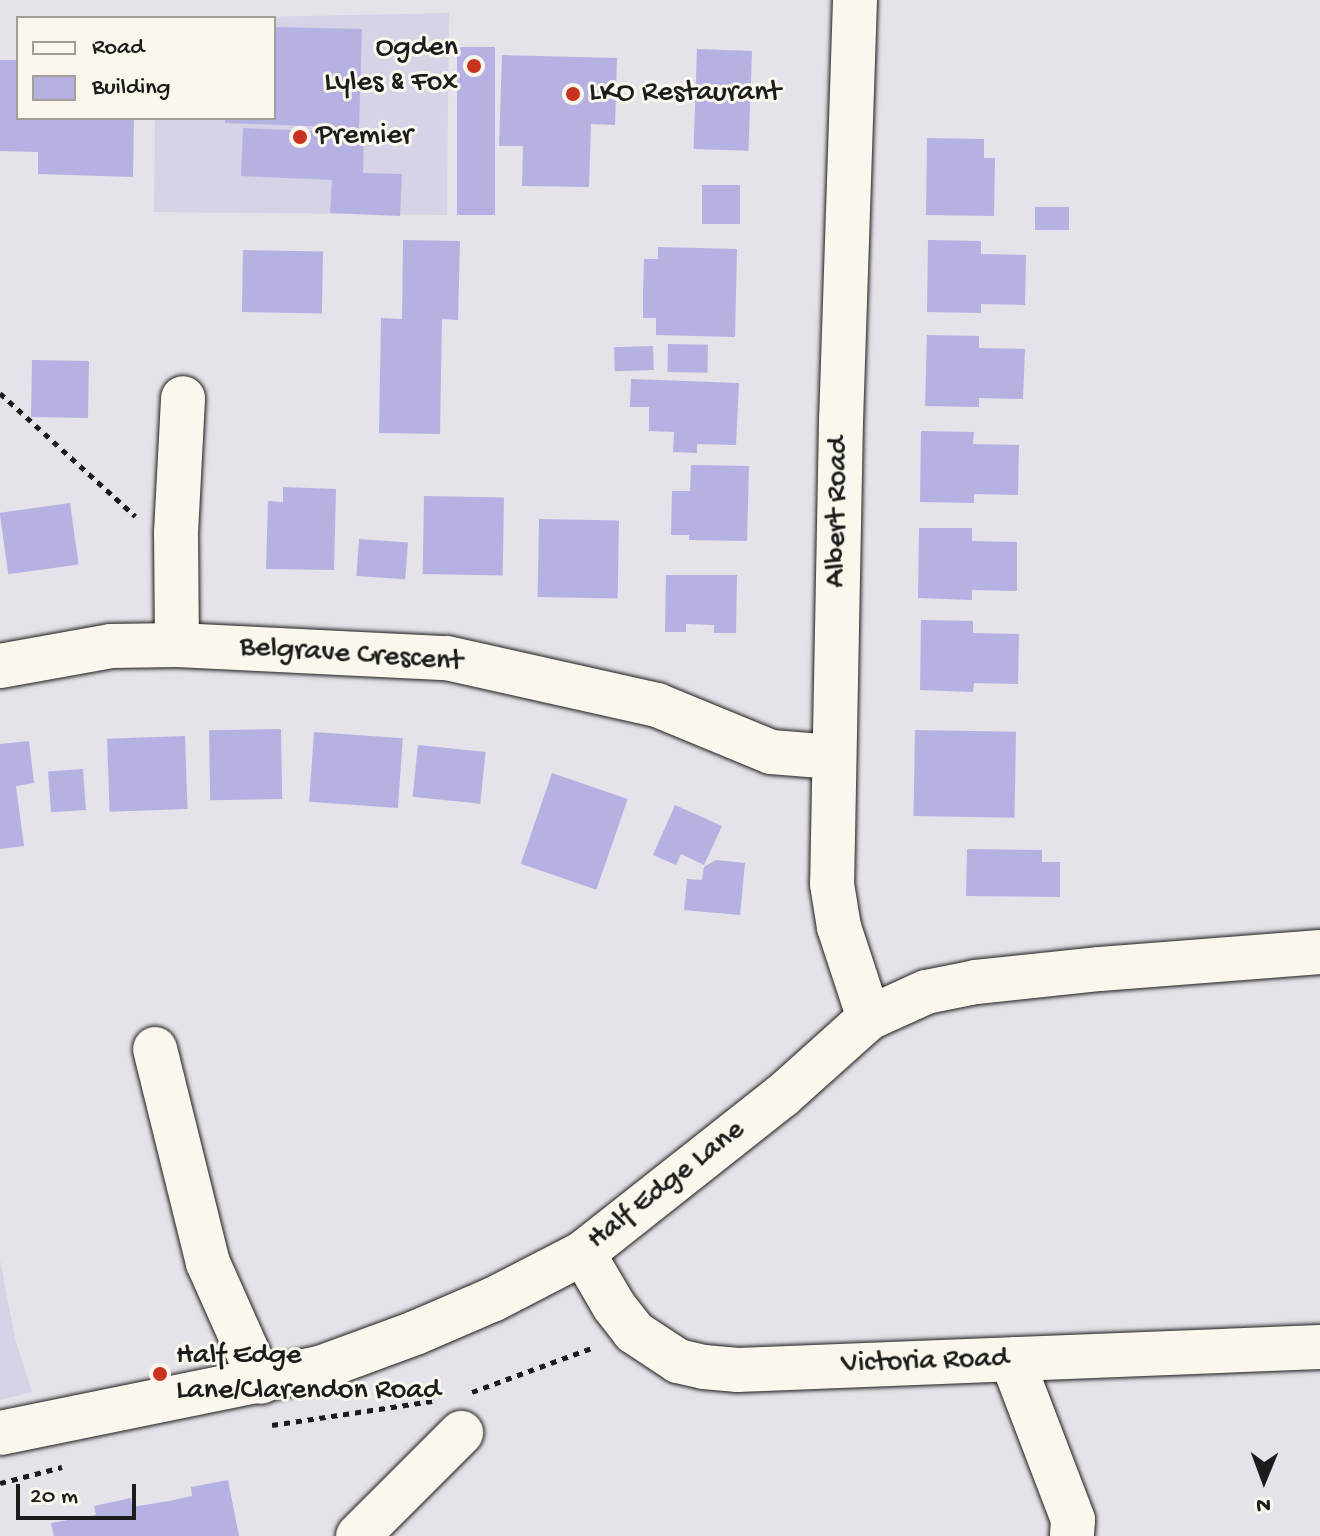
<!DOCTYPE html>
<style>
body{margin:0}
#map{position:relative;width:1320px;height:1536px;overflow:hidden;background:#e6e2e9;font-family:"Gochi Hand",sans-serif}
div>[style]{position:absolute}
.built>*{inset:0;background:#d7d3e7}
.building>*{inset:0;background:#b5b1e2;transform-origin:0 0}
.path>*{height:5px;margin-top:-2.5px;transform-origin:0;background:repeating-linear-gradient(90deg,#1c1c1c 0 6px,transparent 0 12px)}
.roads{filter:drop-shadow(0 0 2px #1c1c1c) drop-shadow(0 0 2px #1c1c1c)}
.minor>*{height:44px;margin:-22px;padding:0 22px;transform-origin:22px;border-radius:22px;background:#fbf7ec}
.major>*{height:44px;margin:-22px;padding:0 22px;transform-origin:22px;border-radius:22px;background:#fbf7ec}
.dots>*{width:22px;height:22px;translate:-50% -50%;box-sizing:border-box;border:4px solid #fbf7ec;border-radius:50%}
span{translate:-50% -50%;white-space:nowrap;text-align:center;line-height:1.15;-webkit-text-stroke:6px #fbf7ec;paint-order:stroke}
.poi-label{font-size:30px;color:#1c1c1c}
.right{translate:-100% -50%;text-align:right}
.left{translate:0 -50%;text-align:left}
.street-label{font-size:30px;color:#1c1c1c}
.legend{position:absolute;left:16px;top:16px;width:260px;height:104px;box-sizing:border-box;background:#fbf7ec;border:2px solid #a29f99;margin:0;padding:10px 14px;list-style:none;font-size:24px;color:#1c1c1c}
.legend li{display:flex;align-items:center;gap:16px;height:40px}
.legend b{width:40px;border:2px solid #a29f99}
.north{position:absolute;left:1224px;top:1440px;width:80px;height:80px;-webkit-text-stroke:6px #fbf7ec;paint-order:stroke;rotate:181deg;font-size:22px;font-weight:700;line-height:32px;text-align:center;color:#1c1c1c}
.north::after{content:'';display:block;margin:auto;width:28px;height:36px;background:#1c1c1c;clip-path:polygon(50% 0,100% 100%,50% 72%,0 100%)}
.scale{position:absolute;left:16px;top:1484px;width:120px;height:36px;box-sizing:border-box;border:4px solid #1c1c1c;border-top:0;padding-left:10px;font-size:24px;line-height:28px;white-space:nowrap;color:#1c1c1c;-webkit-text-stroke:6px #fbf7ec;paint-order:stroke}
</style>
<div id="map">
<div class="built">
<i style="clip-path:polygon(449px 13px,447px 215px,154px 212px,155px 118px,274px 118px,274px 18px,210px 18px)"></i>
<i style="clip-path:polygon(0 1260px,15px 1338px,32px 1392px,0 1400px)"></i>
</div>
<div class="building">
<i style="clip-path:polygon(274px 27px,362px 29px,359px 128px,225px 123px,225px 118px,274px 118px)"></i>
<i style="left:457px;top:47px;width:38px;height:168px"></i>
<i style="left:697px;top:49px;width:55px;height:100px;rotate:2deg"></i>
<i style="clip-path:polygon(502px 55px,617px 58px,615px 125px,591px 124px,589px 187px,522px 186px,523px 146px,499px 146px)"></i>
<i style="clip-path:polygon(0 60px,18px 60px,18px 118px,134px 118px,133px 177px,38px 174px,38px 152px,0 151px)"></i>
<i style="clip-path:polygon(243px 128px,364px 133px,363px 173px,402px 174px,400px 216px,330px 213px,332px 180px,241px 176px)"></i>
<i style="clip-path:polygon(927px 138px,984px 139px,984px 158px,995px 158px,994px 216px,926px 215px)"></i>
<i style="left:702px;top:185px;width:38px;height:39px"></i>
<i style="left:1035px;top:207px;width:34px;height:23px"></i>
<i style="clip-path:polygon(403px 240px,460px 241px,458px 320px,442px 319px,440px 434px,379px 433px,381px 318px,402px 319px)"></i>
<i style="clip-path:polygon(928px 240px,981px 241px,981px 254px,1026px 255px,1025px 305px,981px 304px,981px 313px,927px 312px)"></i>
<i style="clip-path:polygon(658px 247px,737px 249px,735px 337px,656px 335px,656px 318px,643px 318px,643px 291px,644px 259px,658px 259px)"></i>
<i style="left:243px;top:250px;width:80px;height:62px;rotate:1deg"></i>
<i style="clip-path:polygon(927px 335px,979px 336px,979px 348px,1025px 349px,1023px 399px,979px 398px,979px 407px,925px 406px)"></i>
<i style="left:668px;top:344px;width:40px;height:28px;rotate:1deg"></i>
<i style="left:653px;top:346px;width:24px;height:39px;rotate:88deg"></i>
<i style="left:32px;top:360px;width:57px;height:57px;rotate:1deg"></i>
<i style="clip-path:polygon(631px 379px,739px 383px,736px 445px,697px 444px,697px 453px,673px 452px,674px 432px,649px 431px,649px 407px,630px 407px)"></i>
<i style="clip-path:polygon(921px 431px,974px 432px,973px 444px,1019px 445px,1018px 495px,974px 494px,974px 503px,920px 502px)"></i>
<i style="clip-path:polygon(691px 465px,749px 466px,747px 541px,689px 540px,689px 535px,671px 535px,672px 491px,690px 491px)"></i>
<i style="clip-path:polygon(283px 487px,336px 489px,334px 570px,266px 569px,268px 501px,283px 502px)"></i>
<i style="left:424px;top:496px;width:80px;height:78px;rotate:1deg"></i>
<i style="left:70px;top:503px;width:62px;height:71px;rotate:82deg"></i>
<i style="left:539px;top:519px;width:80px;height:78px;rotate:1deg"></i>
<i style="clip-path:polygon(919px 528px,972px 528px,972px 541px,1017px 542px,1017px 591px,972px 590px,972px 600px,918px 598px)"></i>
<i style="left:359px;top:539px;width:49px;height:37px;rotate:4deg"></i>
<i style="clip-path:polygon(666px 575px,737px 575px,736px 633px,714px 633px,714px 625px,686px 624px,686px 632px,665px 632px)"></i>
<i style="clip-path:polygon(921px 620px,973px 621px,973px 633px,1019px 634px,1018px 684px,974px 683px,973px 692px,920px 690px)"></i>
<i style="left:281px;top:729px;width:70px;height:72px;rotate:89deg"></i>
<i style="left:915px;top:730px;width:101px;height:86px;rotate:1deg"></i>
<i style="left:314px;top:732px;width:89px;height:70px;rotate:4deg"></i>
<i style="left:185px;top:736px;width:73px;height:78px;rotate:88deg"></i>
<i style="clip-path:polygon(29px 741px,34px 783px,16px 786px,24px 846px,0 849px,0 744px)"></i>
<i style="left:418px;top:745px;width:68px;height:52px;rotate:6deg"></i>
<i style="left:83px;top:769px;width:41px;height:35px;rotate:86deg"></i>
<i style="left:552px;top:773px;width:80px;height:96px;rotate:19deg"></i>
<i style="clip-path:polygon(675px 805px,722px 826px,704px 865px,681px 854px,676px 865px,653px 855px)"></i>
<i style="clip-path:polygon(967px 849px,1042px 850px,1042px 862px,1060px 862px,1060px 897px,966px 896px)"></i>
<i style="clip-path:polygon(716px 860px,745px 863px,740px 915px,684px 910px,687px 879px,702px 880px,704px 867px)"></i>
<i style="clip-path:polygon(228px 1480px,239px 1536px,54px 1536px,51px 1523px,96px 1515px,94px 1506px,131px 1498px,132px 1507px,169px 1501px,192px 1496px,191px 1487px)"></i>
</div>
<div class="path">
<i style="left:0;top:393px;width:183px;rotate:42.3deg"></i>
<i style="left:472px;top:1392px;width:130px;rotate:-20.2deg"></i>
<i style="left:272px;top:1425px;width:162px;rotate:-8.5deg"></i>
<i style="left:0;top:1483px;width:64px;rotate:-14.5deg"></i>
</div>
<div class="roads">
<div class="minor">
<i style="left:177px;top:645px;width:112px;rotate:-90.5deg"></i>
<i style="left:176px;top:533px;width:135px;rotate:-87deg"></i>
<i style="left:0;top:666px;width:113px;rotate:-10.2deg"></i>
<i style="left:111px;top:646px;width:66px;rotate:-0.9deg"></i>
<i style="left:177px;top:645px;width:270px;rotate:2.8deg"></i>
<i style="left:447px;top:658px;width:215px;rotate:12.6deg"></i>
<i style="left:657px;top:705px;width:123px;rotate:22.4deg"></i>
<i style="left:771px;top:752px;width:63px;rotate:4.5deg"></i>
<i style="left:155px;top:1049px;width:220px;rotate:76.1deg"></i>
<i style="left:208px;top:1263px;width:130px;rotate:66deg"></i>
<i style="left:583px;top:1253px;width:61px;rotate:59.7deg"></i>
<i style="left:614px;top:1306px;width:33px;rotate:52deg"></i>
<i style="left:634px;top:1332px;width:53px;rotate:33.4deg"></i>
<i style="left:678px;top:1361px;width:27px;rotate:13deg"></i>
<i style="left:704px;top:1367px;width:34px;rotate:5deg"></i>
<i style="left:738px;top:1370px;width:582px;rotate:-2.26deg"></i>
<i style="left:1016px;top:1359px;width:14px;rotate:86deg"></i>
<i style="left:1017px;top:1373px;width:157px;rotate:69.1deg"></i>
<i style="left:1073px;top:1520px;width:16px;rotate:94deg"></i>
<i style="left:358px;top:1536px;width:146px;rotate:-45deg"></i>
</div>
<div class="major">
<i style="left:855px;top:0;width:421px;rotate:91.9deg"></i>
<i style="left:841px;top:421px;width:463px;rotate:91.1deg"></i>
<i style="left:832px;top:884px;width:44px;rotate:80.8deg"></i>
<i style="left:839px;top:927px;width:96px;rotate:71.8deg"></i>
<i style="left:0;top:1433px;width:327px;rotate:-11.5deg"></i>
<i style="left:320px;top:1368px;width:101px;rotate:-20.2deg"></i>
<i style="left:415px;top:1333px;width:86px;rotate:-23.3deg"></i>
<i style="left:494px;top:1299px;width:100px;rotate:-27.3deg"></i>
<i style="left:583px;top:1253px;width:253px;rotate:-38.3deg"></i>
<i style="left:782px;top:1096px;width:117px;rotate:-41.9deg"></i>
<i style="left:869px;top:1018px;width:63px;rotate:-24.5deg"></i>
<i style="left:926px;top:992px;width:51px;rotate:-11.3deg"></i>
<i style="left:976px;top:982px;width:125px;rotate:-6deg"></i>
<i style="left:1100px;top:969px;width:221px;rotate:-4.4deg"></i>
</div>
</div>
<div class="dots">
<i style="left:474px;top:66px;background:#c8321e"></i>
<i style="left:573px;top:94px;background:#c8321e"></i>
<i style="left:300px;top:137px;background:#c8321e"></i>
<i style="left:160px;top:1374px;background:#c8321e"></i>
</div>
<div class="poi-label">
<span class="right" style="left:458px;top:66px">Ogden<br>Lyles &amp; Fox</span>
<span class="left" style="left:589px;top:94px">LKO Restaurant</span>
<span class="left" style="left:316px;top:137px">Premier</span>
<span class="left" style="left:176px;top:1374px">Half Edge<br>Lane/Clarendon Road</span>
</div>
<div class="street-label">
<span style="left:839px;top:512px;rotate:-89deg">Albert Road</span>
<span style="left:351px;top:656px;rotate:4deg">Belgrave Crescent</span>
<span style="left:667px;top:1186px;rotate:-38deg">Half Edge Lane</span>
<span style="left:925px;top:1363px;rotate:-2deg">Victoria Road</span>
</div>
<ul class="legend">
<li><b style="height:10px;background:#fbf7ec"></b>Road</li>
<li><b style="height:22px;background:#b5b1e2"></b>Building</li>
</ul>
<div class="north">N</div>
<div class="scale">20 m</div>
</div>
